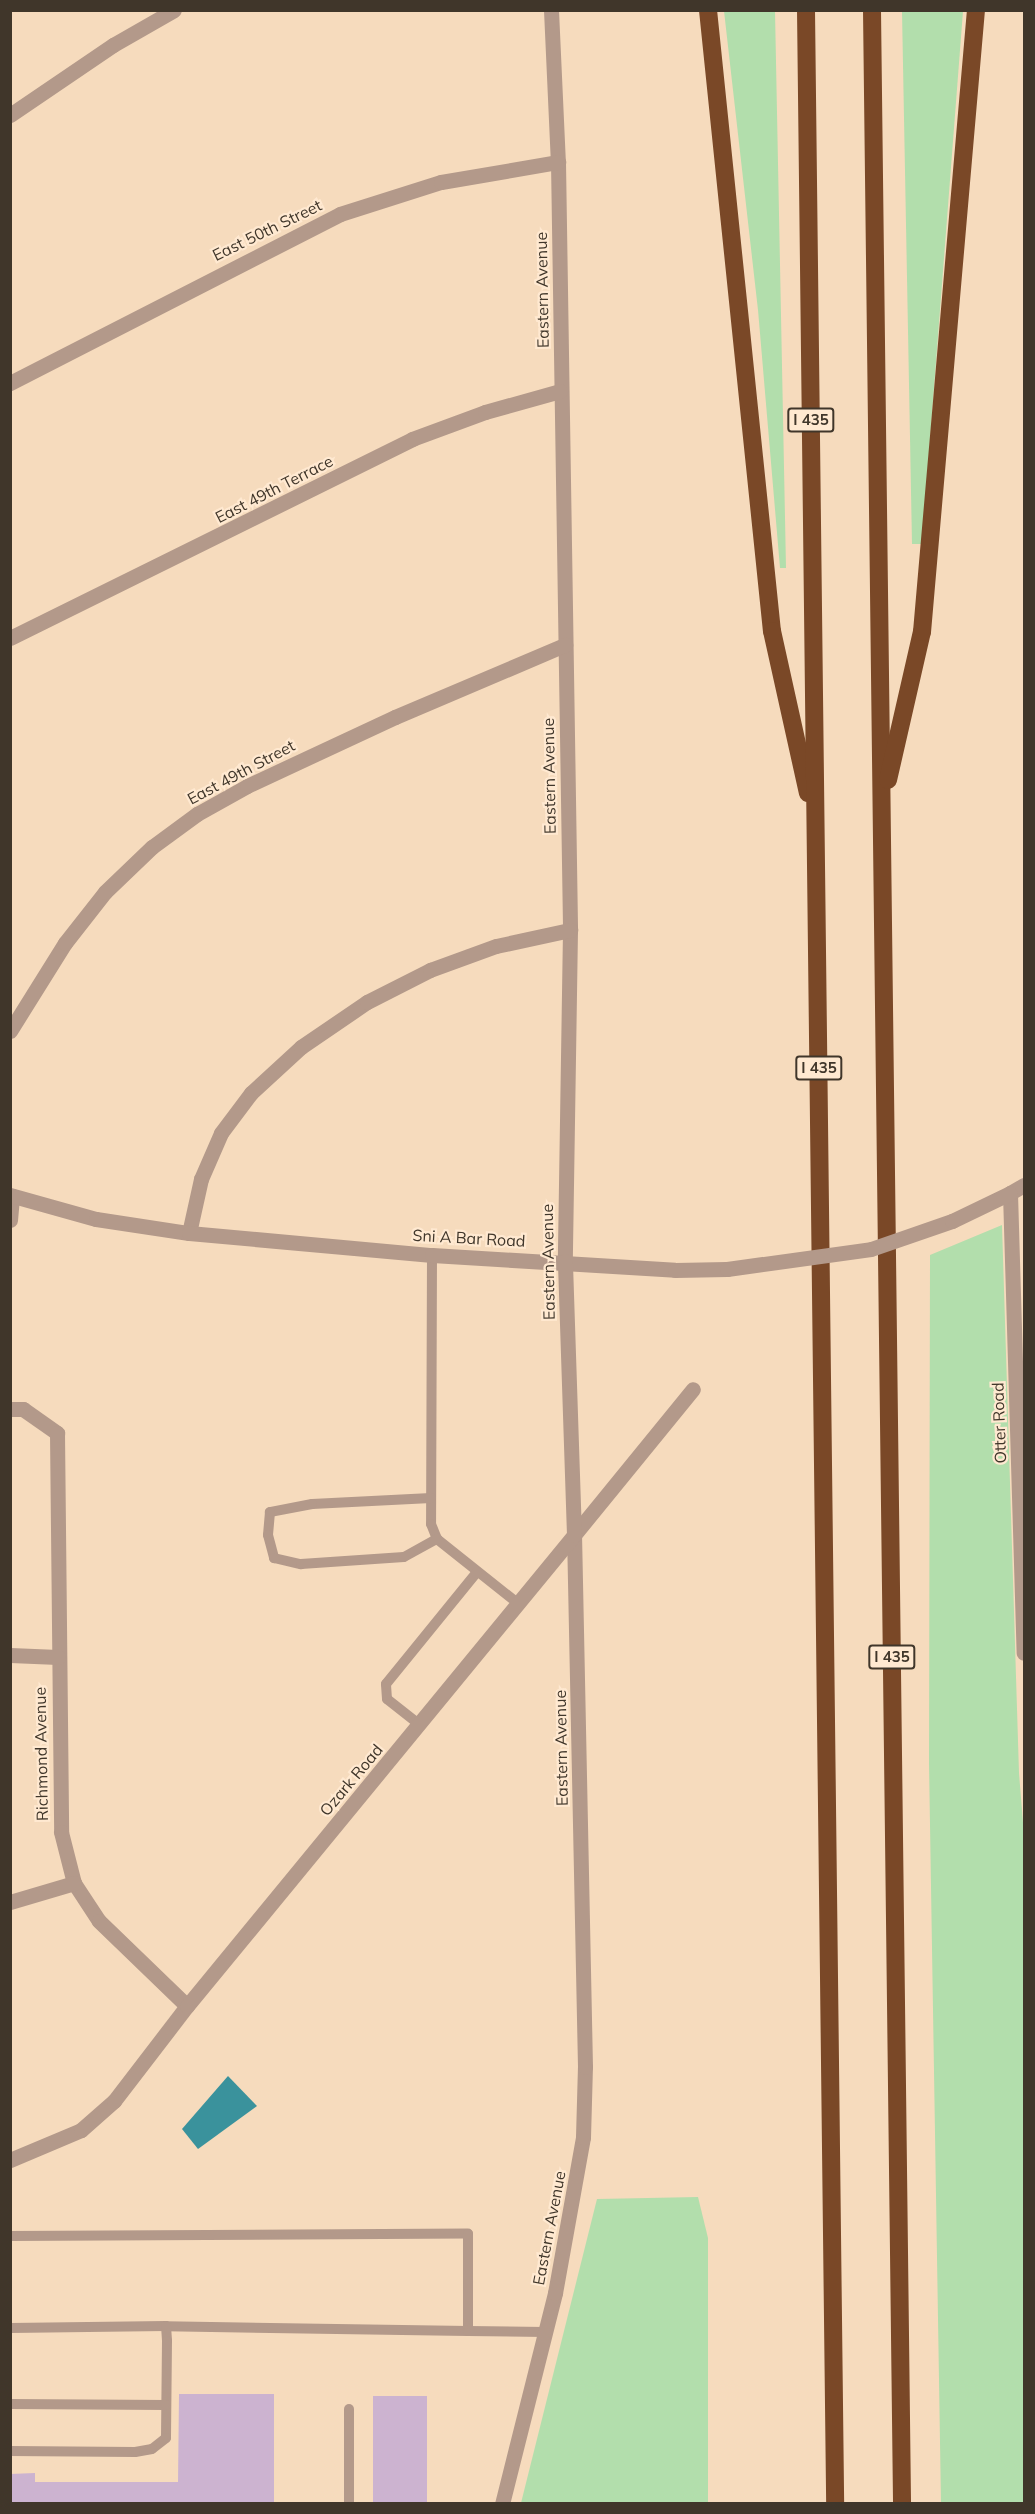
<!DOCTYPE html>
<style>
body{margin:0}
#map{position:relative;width:1035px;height:2514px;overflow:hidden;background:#f6dbbd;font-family:Mulish,sans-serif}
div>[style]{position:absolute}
.green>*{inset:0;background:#b2deac}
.water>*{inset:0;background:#3a929c}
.building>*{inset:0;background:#ccb3d0;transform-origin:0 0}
.service>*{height:10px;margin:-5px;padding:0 5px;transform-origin:5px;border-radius:5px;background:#b3998a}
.minor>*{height:15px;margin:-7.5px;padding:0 7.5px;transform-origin:7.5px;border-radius:7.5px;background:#b3998a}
.tertiary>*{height:15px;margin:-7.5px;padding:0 7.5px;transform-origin:7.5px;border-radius:7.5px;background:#b3998a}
.motorway>*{height:18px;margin:-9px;padding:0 9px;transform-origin:9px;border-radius:9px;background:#7a4827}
.tertiary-bridge>*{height:15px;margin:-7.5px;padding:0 7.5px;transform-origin:7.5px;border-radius:7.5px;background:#b3998a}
span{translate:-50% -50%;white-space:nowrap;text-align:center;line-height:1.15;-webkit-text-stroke:4.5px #ffe9d1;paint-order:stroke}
.shield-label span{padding:2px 4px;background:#ffe9d1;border:2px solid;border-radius:4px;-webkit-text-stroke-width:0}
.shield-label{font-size:15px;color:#40362a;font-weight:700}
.street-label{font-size:16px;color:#40362a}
.frame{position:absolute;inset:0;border:12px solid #40362a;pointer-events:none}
</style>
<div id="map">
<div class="green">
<i style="clip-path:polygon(724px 11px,775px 11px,786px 568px,780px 568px,758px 310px)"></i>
<i style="clip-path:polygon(902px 11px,963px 11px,922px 544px,912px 544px)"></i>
<i style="clip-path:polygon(1002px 1225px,1019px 1773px,1024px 1835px,1024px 2503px,941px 2504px,929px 1763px,930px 1255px)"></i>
<i style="clip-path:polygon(698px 2197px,708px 2238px,708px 2503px,521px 2503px,597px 2199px)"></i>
</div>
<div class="water">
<i style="clip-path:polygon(228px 2076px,257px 2106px,198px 2149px,182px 2129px)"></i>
</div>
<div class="building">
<i style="clip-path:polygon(179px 2394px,274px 2394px,274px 2504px,10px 2504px,10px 2474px,35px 2473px,35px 2482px,178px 2482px)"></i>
<i style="left:373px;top:2396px;width:54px;height:108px"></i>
</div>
<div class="service">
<i style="left:432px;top:1255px;width:269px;rotate:90.2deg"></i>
<i style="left:431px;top:1524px;width:16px;rotate:68deg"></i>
<i style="left:437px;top:1539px;width:106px;rotate:38.5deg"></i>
<i style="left:431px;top:1498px;width:119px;rotate:177.1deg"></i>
<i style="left:312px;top:1504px;width:43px;rotate:169.2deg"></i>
<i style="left:270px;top:1512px;width:23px;rotate:95deg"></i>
<i style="left:268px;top:1535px;width:24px;rotate:75deg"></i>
<i style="left:274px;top:1558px;width:28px;rotate:13deg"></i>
<i style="left:301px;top:1564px;width:103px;rotate:-3.9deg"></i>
<i style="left:404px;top:1557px;width:38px;rotate:-29deg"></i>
<i style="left:420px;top:1725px;width:42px;rotate:-141.8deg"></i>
<i style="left:387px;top:1699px;width:15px;rotate:-94deg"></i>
<i style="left:386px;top:1684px;width:144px;rotate:-50.9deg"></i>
<i style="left:10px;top:2236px;width:458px;rotate:-0.3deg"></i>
<i style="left:468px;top:2234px;width:97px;rotate:90deg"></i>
<i style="left:468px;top:2331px;width:302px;rotate:-179.1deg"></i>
<i style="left:10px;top:2328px;width:156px;rotate:-0.7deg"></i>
<i style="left:166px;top:2326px;width:15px;rotate:86deg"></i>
<i style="left:167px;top:2341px;width:97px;rotate:90.6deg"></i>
<i style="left:166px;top:2438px;width:18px;rotate:142deg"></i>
<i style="left:152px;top:2449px;width:17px;rotate:170deg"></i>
<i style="left:135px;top:2452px;width:125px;rotate:-179.5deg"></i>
<i style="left:468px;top:2331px;width:77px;rotate:0.7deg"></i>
<i style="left:10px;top:2404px;width:156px;rotate:0.4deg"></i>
<i style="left:349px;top:2504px;width:95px;rotate:-90deg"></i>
</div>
<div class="minor">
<i style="left:551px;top:10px;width:152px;rotate:87.4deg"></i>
<i style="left:558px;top:162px;width:768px;rotate:89.1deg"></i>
<i style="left:570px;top:930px;width:331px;rotate:90.9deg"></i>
<i style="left:10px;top:115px;width:125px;rotate:-34.2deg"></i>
<i style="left:113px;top:45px;width:70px;rotate:-29.8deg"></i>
<i style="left:10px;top:383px;width:371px;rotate:-27.1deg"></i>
<i style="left:340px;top:214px;width:106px;rotate:-17.6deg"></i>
<i style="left:441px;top:182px;width:119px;rotate:-9.7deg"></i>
<i style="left:10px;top:638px;width:449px;rotate:-26.3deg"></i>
<i style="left:412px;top:439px;width:78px;rotate:-20.3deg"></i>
<i style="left:485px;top:412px;width:78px;rotate:-15.6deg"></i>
<i style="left:10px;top:1031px;width:104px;rotate:-58deg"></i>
<i style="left:65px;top:943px;width:65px;rotate:-51.9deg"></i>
<i style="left:105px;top:892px;width:65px;rotate:-43.8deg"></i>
<i style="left:152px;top:847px;width:56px;rotate:-36.3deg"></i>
<i style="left:197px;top:814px;width:57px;rotate:-29.2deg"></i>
<i style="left:247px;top:786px;width:163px;rotate:-25deg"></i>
<i style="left:395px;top:717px;width:185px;rotate:-23deg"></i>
<i style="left:1010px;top:1193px;width:460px;rotate:88.3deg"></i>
<i style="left:10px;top:1220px;width:24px;rotate:-85deg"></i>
<i style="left:189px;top:1233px;width:55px;rotate:-77.5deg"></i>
<i style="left:201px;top:1179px;width:50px;rotate:-66.5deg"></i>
<i style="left:221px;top:1133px;width:50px;rotate:-53.1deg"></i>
<i style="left:251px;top:1093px;width:68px;rotate:-42.6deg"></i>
<i style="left:301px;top:1047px;width:80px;rotate:-34.3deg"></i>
<i style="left:367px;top:1002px;width:71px;rotate:-26.9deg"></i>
<i style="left:430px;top:970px;width:70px;rotate:-20deg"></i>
<i style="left:496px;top:946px;width:76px;rotate:-12.2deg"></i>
<i style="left:10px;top:1409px;width:13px"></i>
<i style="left:23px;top:1409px;width:42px;rotate:35.2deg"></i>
<i style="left:57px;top:1433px;width:399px;rotate:89.4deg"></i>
<i style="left:61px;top:1832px;width:53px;rotate:75.7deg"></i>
<i style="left:74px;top:1883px;width:45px;rotate:56.7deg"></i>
<i style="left:99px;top:1921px;width:122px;rotate:44deg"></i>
<i style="left:10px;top:1655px;width:48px;rotate:2.4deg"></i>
<i style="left:10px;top:1902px;width:67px;rotate:-16.5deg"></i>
<i style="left:502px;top:2504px;width:218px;rotate:-75.9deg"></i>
<i style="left:555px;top:2293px;width:158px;rotate:-79.8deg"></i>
<i style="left:583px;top:2137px;width:70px;rotate:-88.4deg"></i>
<i style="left:585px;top:2067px;width:532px;rotate:-91.18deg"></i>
<i style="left:574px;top:1535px;width:188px;rotate:-50.8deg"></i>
</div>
<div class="tertiary">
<i style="left:1010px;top:1193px;width:16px;rotate:-30deg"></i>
<i style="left:10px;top:1195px;width:89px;rotate:15.6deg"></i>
<i style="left:96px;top:1219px;width:94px;rotate:8.6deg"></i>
<i style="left:189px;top:1233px;width:244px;rotate:5.2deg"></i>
<i style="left:432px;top:1255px;width:243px;rotate:3.5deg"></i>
<i style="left:10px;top:2160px;width:77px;rotate:-22.9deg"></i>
<i style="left:81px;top:2130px;width:44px;rotate:-41.3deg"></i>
<i style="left:114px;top:2101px;width:120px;rotate:-52.5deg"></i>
<i style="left:187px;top:2006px;width:610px;rotate:-50.59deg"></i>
<i style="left:574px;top:1535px;width:274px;rotate:-91.9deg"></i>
</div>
<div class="motorway">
<i style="left:708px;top:10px;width:624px;rotate:84.12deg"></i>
<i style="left:772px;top:631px;width:166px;rotate:77.5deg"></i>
<i style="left:806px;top:10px;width:2494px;rotate:89.33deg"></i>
<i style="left:872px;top:10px;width:2494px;rotate:89.31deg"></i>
<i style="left:888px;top:780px;width:152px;rotate:-77.1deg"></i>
<i style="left:922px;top:632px;width:624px;rotate:-85.04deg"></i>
</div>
<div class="tertiary-bridge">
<i style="left:675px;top:1270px;width:52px;rotate:-1.1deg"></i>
<i style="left:727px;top:1269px;width:145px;rotate:-7.9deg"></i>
<i style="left:871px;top:1249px;width:86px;rotate:-19.1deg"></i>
<i style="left:952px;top:1221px;width:64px;rotate:-25.8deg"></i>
</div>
<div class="shield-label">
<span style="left:811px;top:420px">I 435</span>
<span style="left:819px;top:1068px">I 435</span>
<span style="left:892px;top:1657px">I 435</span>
</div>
<div class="street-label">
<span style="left:267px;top:230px;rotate:-26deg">East 50th Street</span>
<span style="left:542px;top:290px;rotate:-91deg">Eastern Avenue</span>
<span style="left:274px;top:489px;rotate:-27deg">East 49th Terrace</span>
<span style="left:241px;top:772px;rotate:-28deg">East 49th Street</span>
<span style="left:549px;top:776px;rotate:-91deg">Eastern Avenue</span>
<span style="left:469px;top:1238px;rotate:3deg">Sni A Bar Road</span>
<span style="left:548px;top:1262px;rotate:-91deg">Eastern Avenue</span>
<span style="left:999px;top:1423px;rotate:-92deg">Otter Road</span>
<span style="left:561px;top:1748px;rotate:-91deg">Eastern Avenue</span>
<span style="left:41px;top:1754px;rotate:-91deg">Richmond Avenue</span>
<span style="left:351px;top:1780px;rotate:-50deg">Ozark Road</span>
<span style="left:549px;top:2228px;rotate:-79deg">Eastern Avenue</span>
</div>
<div class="frame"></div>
</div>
